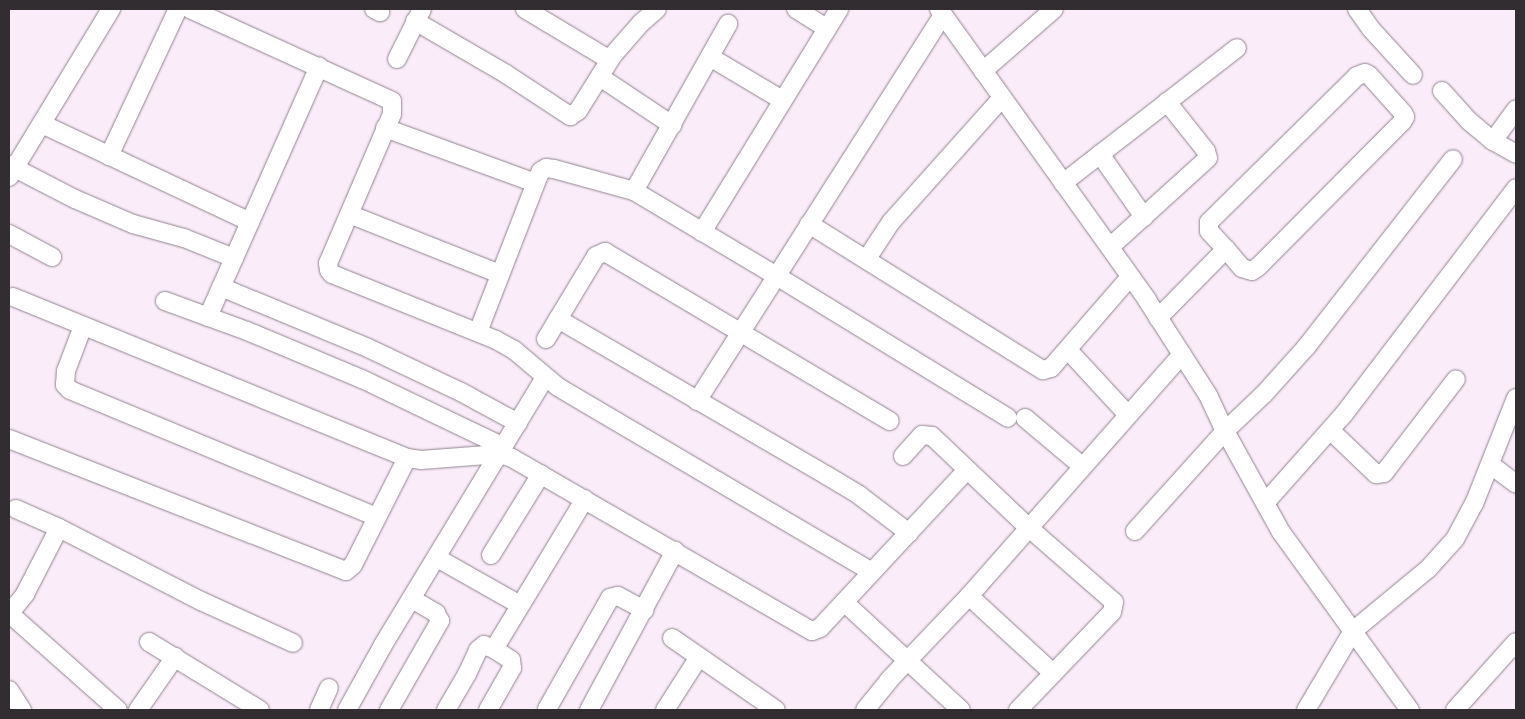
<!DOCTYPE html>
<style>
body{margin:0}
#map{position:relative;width:1525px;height:719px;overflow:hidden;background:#faecf8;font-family:"Nunito Sans",sans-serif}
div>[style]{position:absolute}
.roads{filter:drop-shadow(0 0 1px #90848f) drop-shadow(0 0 1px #90848f)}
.minor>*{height:18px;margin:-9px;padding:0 9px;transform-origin:9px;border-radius:9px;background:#fff}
span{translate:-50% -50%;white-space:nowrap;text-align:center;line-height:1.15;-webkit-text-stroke:4px #fff;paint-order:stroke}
.frame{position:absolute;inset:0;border:10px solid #322d31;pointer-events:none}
</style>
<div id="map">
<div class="roads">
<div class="minor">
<i style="left:190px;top:9px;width:222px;rotate:24.5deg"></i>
<i style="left:392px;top:101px;width:13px;rotate:90deg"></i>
<i style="left:392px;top:114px;width:162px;rotate:113.2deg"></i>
<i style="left:328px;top:263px;width:7px;rotate:82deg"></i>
<i style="left:329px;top:270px;width:5px;rotate:53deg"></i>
<i style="left:332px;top:274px;width:177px;rotate:21.9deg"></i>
<i style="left:496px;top:340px;width:21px;rotate:29deg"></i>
<i style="left:514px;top:350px;width:57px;rotate:40.1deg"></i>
<i style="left:558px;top:387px;width:364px;rotate:30.5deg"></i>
<i style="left:374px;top:9px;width:7px;rotate:27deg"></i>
<i style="left:525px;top:9px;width:99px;rotate:31deg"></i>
<i style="left:796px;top:9px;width:36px;rotate:32deg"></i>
<i style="left:939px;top:9px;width:358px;rotate:54.4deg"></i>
<i style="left:1147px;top:300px;width:113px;rotate:57.3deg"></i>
<i style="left:1208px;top:395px;width:40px;rotate:65deg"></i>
<i style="left:1225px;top:431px;width:115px;rotate:61deg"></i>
<i style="left:1281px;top:532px;width:220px;rotate:54.1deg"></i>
<i style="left:1357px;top:9px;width:24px;rotate:55deg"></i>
<i style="left:1371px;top:29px;width:62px;rotate:47.6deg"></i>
<i style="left:415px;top:21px;width:105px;rotate:30.2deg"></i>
<i style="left:506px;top:74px;width:77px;rotate:33.3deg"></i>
<i style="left:570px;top:116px;width:9px;rotate:-32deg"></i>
<i style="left:578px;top:111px;width:66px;rotate:-58deg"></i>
<i style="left:613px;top:55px;width:43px;rotate:-48.8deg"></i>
<i style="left:641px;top:23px;width:21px;rotate:-41deg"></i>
<i style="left:710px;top:57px;width:84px;rotate:30.8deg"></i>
<i style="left:397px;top:59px;width:56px;rotate:-63.4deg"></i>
<i style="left:983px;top:71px;width:94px;rotate:-41.1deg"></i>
<i style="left:600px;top:77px;width:87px;rotate:33.7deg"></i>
<i style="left:1442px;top:91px;width:40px;rotate:48deg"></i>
<i style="left:1469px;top:121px;width:31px;rotate:40deg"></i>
<i style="left:1493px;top:141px;width:26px;rotate:29deg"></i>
<i style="left:42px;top:124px;width:230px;rotate:25.2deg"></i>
<i style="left:385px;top:128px;width:160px;rotate:20.1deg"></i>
<i style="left:1493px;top:141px;width:39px;rotate:-54deg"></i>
<i style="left:1100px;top:154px;width:77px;rotate:55.1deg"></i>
<i style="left:109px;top:156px;width:162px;rotate:-64.9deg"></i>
<i style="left:9px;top:165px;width:74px;rotate:27.3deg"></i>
<i style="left:75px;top:199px;width:63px;rotate:23.3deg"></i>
<i style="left:133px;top:224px;width:53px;rotate:15.4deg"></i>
<i style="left:184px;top:238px;width:54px;rotate:21.8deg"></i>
<i style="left:9px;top:177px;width:197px;rotate:-58.7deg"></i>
<i style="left:1063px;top:183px;width:220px;rotate:-37.8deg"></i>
<i style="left:634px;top:191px;width:192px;rotate:-60.6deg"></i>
<i style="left:349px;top:214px;width:162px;rotate:21.7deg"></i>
<i style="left:809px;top:224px;width:276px;rotate:32deg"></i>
<i style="left:1043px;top:370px;width:8px;rotate:-14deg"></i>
<i style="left:1051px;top:368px;width:121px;rotate:-49deg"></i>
<i style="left:702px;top:232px;width:262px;rotate:-58.4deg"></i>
<i style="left:9px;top:234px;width:49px;rotate:28.1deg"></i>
<i style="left:1110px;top:247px;width:132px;rotate:-42.2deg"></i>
<i style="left:1208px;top:158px;width:7px;rotate:-106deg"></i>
<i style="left:1206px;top:151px;width:63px;rotate:-128.5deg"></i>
<i style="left:866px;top:260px;width:45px;rotate:-56.7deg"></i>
<i style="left:891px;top:222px;width:166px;rotate:-48.2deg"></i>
<i style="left:221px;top:287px;width:159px;rotate:22.5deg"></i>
<i style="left:368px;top:348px;width:103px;rotate:25.3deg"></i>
<i style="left:461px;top:392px;width:65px;rotate:28.5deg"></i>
<i style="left:13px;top:297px;width:426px;rotate:22.2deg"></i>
<i style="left:407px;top:458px;width:14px;rotate:8deg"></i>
<i style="left:421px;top:460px;width:79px;rotate:-4.3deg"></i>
<i style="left:500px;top:454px;width:13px;rotate:18deg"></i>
<i style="left:512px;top:458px;width:346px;rotate:30deg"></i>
<i style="left:812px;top:631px;width:9px;rotate:-21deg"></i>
<i style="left:820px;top:628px;width:216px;rotate:-47.1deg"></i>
<i style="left:165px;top:301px;width:87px;rotate:20.1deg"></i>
<i style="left:247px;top:331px;width:125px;rotate:22.7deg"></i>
<i style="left:362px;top:379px;width:157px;rotate:25.6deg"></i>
<i style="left:208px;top:317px;width:274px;rotate:-66.1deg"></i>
<i style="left:1158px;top:318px;width:97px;rotate:-45.4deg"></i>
<i style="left:1226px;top:249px;width:25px;rotate:50deg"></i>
<i style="left:1242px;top:268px;width:10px;rotate:17deg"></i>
<i style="left:1252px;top:271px;width:7px;rotate:-34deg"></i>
<i style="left:1258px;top:267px;width:204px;rotate:-45.2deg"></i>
<i style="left:1402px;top:122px;width:6px;rotate:-59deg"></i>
<i style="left:1405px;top:117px;width:4px;rotate:-117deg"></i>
<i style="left:1403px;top:113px;width:51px;rotate:-131.8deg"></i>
<i style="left:1369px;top:75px;width:4px;rotate:-153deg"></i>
<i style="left:1365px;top:73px;width:9px;rotate:159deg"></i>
<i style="left:1357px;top:76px;width:208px;rotate:135.4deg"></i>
<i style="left:1209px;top:222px;width:9px;rotate:90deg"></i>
<i style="left:1209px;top:231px;width:25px;rotate:47deg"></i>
<i style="left:558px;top:319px;width:310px;rotate:30.2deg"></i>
<i style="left:826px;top:475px;width:39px;rotate:31deg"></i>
<i style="left:859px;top:495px;width:63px;rotate:37.2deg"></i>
<i style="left:83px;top:326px;width:48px;rotate:110.7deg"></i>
<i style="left:66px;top:371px;width:14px;rotate:94deg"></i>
<i style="left:65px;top:385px;width:7px;rotate:45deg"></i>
<i style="left:70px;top:390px;width:332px;rotate:22.5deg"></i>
<i style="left:478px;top:332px;width:166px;rotate:-68.8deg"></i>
<i style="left:538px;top:177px;width:7px;rotate:-63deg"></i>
<i style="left:541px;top:171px;width:6px;rotate:-31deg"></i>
<i style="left:546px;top:168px;width:8px;rotate:7deg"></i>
<i style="left:554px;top:169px;width:83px;rotate:15.4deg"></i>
<i style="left:634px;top:191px;width:164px;rotate:30.8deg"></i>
<i style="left:775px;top:275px;width:273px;rotate:31.5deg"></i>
<i style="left:546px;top:339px;width:97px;rotate:-58.9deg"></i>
<i style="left:596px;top:256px;width:10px;rotate:-24deg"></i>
<i style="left:605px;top:252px;width:331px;rotate:30.7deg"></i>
<i style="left:1068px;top:350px;width:88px;rotate:47.3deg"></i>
<i style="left:697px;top:401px;width:458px;rotate:-57.5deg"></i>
<i style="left:1025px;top:418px;width:75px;rotate:40.1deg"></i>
<i style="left:1330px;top:430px;width:64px;rotate:43.7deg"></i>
<i style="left:1376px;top:474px;width:8px;rotate:-7deg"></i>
<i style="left:1384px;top:473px;width:118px;rotate:-52.5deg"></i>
<i style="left:9px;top:439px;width:362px;rotate:21.4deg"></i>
<i style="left:346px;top:571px;width:9px;rotate:-41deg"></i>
<i style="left:353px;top:565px;width:120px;rotate:-63.2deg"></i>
<i style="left:903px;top:456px;width:28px;rotate:-48deg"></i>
<i style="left:922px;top:435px;width:10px;rotate:6deg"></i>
<i style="left:932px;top:436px;width:132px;rotate:43.5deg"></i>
<i style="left:1028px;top:527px;width:114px;rotate:41.1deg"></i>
<i style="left:1114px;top:602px;width:10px;rotate:101deg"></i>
<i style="left:1112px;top:612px;width:136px;rotate:133.8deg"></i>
<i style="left:1491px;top:465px;width:31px;rotate:37deg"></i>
<i style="left:1265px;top:503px;width:119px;rotate:-48.4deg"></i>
<i style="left:1344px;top:414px;width:284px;rotate:-52.7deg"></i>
<i style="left:16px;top:509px;width:47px;rotate:23.8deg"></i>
<i style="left:59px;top:528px;width:160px;rotate:27.2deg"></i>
<i style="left:201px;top:601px;width:101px;rotate:24.5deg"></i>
<i style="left:1135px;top:531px;width:135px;rotate:-48deg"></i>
<i style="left:1225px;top:431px;width:54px;rotate:-43.5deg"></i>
<i style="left:1264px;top:394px;width:64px;rotate:-48.1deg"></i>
<i style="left:1307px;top:346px;width:237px;rotate:-52deg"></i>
<i style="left:491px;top:555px;width:95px;rotate:-58.3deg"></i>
<i style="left:437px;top:558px;width:95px;rotate:29.5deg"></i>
<i style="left:969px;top:596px;width:114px;rotate:42.5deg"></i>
<i style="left:844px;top:602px;width:159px;rotate:42.7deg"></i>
<i style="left:9px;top:614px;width:26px;rotate:-51deg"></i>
<i style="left:25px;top:594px;width:74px;rotate:-62.7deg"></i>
<i style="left:10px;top:614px;width:144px;rotate:41.6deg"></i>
<i style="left:672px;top:638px;width:126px;rotate:34.7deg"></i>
<i style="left:149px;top:642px;width:130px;rotate:31.5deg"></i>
<i style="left:9px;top:690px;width:24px;rotate:57deg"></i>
<i style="left:547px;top:709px;width:128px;rotate:-60.4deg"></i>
<i style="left:610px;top:598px;width:8px;rotate:-14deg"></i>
<i style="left:618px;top:596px;width:30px;rotate:28deg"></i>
<i style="left:138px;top:710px;width:65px;rotate:-55.1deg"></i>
<i style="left:319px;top:710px;width:24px;rotate:-66deg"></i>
<i style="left:347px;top:710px;width:74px;rotate:-61deg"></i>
<i style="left:383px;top:645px;width:312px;rotate:-58.8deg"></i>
<i style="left:389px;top:710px;width:103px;rotate:-60.2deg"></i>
<i style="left:440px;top:621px;width:9px;rotate:-117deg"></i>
<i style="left:436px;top:613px;width:28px;rotate:-150deg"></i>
<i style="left:446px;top:710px;width:42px;rotate:-59.7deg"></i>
<i style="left:467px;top:674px;width:26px;rotate:-65deg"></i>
<i style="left:478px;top:650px;width:8px;rotate:-40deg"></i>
<i style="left:484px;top:645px;width:11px;rotate:22deg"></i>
<i style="left:488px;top:710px;width:48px;rotate:-60.3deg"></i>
<i style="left:512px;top:668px;width:8px;rotate:-97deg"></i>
<i style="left:511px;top:660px;width:20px;rotate:-147deg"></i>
<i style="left:494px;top:649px;width:175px;rotate:-58.8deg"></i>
<i style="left:589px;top:710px;width:181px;rotate:-61.6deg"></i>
<i style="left:665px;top:710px;width:63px;rotate:-57.3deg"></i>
<i style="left:865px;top:710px;width:38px;rotate:-51deg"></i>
<i style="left:889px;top:680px;width:116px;rotate:-46.4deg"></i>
<i style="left:969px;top:596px;width:322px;rotate:-48.6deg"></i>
<i style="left:1306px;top:710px;width:92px;rotate:-59.3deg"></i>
<i style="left:1353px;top:631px;width:97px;rotate:-39.6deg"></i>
<i style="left:1428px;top:569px;width:40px;rotate:-48deg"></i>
<i style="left:1455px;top:539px;width:40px;rotate:-62deg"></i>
<i style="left:1474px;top:504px;width:114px;rotate:-68.4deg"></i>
<i style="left:1455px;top:710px;width:91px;rotate:-48.1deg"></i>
</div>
</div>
<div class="frame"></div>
</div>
